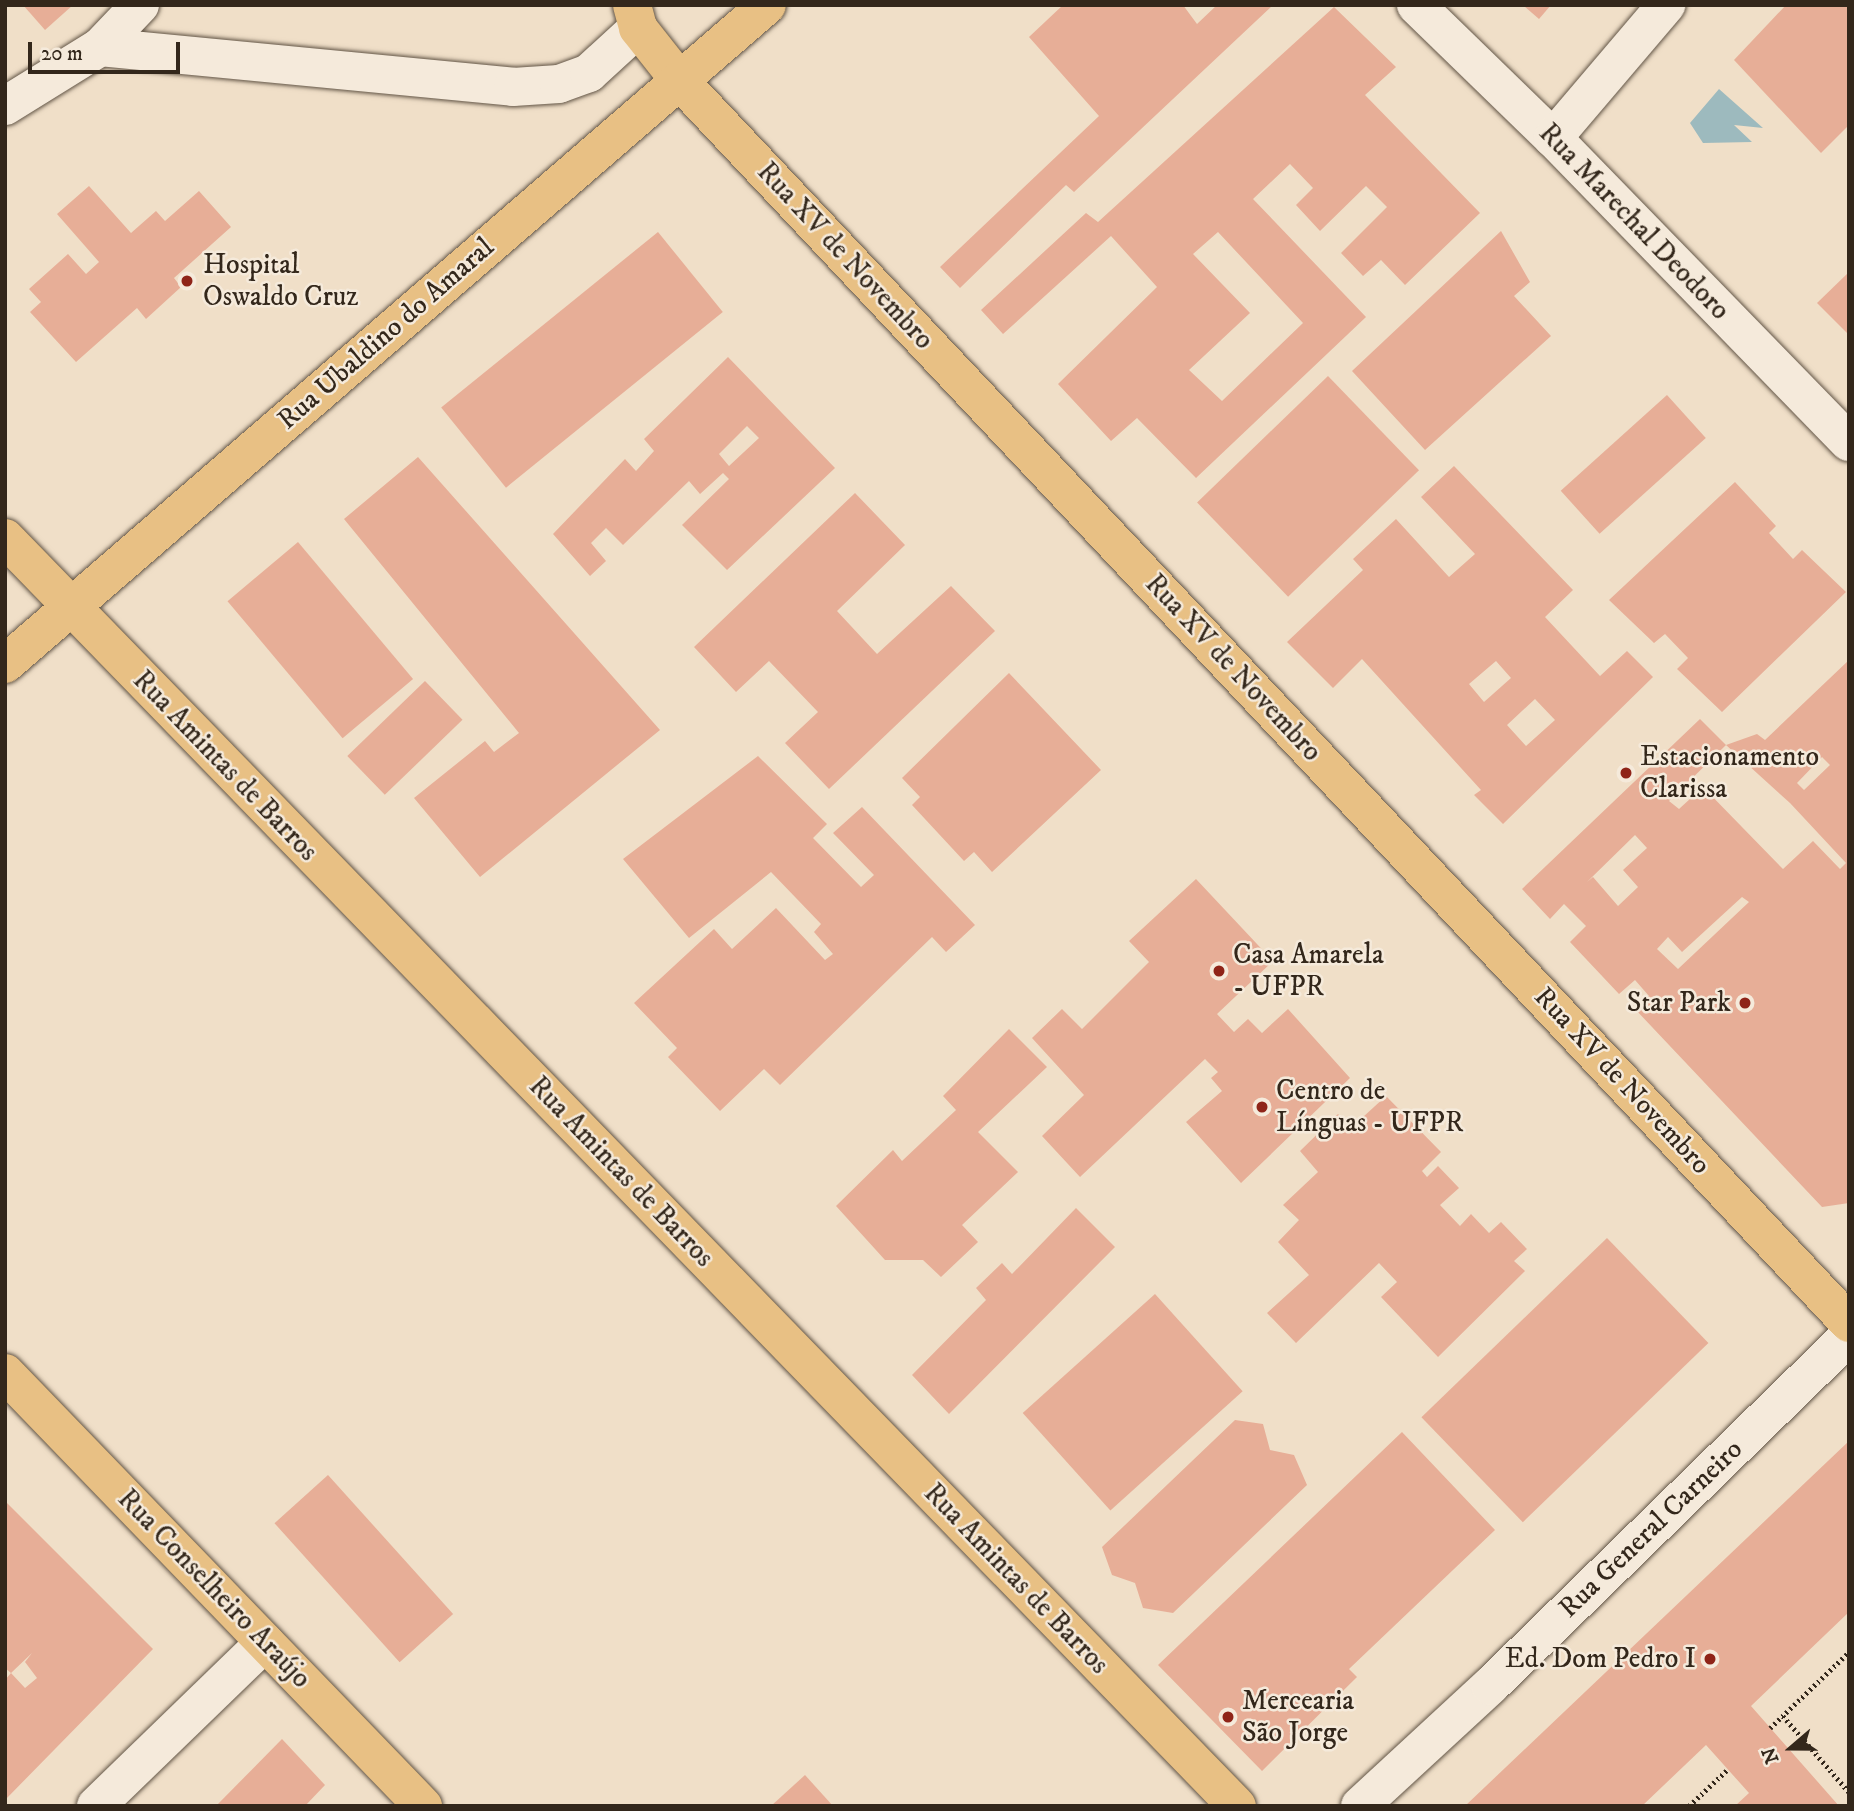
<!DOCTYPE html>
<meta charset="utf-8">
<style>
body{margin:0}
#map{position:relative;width:1854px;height:1811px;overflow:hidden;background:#f0dfc8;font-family:"IM FELL DW Pica",serif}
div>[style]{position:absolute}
.water>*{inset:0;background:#9dbabe}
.building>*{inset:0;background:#e7ae97;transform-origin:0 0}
.path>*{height:4.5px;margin-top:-2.25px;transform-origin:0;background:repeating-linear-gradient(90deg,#33271b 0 2px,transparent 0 5.5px)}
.roads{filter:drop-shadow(0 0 2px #625546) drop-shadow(0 0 2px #625546)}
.minor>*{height:38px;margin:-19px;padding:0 19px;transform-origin:19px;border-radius:19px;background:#f5eadb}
.major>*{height:38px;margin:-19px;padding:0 19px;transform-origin:19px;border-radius:19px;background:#e8c084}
.dots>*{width:19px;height:19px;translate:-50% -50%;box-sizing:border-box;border:4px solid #f5eadb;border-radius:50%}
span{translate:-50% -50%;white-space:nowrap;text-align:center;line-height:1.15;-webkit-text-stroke:5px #f5eadb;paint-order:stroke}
.street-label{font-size:28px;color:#33271b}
.poi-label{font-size:28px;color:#33271b}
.left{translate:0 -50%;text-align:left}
.right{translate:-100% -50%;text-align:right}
.frame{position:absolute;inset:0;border:7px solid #33271b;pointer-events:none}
.north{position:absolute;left:1756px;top:1713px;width:70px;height:70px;-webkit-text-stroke:5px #f5eadb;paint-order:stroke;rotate:250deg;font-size:19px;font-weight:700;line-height:28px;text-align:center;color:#33271b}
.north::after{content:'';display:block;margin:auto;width:24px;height:32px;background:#33271b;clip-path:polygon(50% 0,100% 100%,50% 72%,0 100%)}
.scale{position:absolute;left:28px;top:42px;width:152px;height:32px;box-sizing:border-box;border:4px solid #33271b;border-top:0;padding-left:9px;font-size:21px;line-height:24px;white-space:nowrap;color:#33271b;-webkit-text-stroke:5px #f5eadb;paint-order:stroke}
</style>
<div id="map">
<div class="water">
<i style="clip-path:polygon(1719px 89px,1763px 128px,1734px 125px,1752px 142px,1703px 143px,1690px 123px)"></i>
</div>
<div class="building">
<i style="clip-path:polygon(23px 5px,73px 5px,45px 30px)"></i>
<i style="clip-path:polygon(1063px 5px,1183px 5px,1197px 24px,1217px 5px,1273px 5px,1074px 192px,1066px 185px,960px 288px,940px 267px,1099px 116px,1029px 37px)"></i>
<i style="clip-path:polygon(1523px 5px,1551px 5px,1539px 19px)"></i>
<i style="clip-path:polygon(1786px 5px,1849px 5px,1849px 125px,1821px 153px,1734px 60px)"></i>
<i style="clip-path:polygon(evenodd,1334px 7px,1396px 67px,1365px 95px,1480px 213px,1405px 285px,1381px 260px,1363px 276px,1341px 253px,1387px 207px,1366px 186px,1320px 231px,1296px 205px,1313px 188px,1290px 164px,1253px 199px,1366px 317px,1196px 478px,1137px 418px,1111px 441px,1058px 384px,1157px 287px,1111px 236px,1003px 334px,981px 310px,1086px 213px,1098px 222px,1334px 7px,1218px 232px,1303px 323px,1222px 401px,1189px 370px,1250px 313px,1193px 254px,1218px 232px)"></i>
<i style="clip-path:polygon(89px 186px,131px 233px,156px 211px,165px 221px,199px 191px,231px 227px,174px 278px,181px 287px,146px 319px,137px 308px,76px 362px,30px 312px,41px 302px,29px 289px,68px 254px,86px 274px,99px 262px,57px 214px)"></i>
<i style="clip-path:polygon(1501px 231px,1530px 282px,1514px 296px,1551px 336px,1425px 450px,1352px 371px)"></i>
<i style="left:658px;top:232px;width:103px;height:279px;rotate:51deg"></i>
<i style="clip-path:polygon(1849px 272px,1849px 335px,1817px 303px)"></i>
<i style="clip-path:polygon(evenodd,728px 357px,835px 468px,727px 570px,682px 525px,729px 479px,723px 473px,700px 494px,689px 481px,623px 545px,606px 528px,591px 543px,606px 561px,590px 576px,553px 534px,625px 459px,636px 471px,654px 451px,644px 439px,728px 357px,747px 426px,759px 438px,729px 466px,719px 454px,747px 426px)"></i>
<i style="left:1328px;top:376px;width:131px;height:182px;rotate:46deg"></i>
<i style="left:1667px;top:395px;width:58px;height:143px;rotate:48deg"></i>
<i style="clip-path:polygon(418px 457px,660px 730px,480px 877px,414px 798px,485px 741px,494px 752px,519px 733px,344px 519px)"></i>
<i style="clip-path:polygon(evenodd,1454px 466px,1573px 590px,1545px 617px,1600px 676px,1627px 651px,1653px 677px,1503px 824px,1474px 795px,1481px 790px,1362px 659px,1333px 688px,1287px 642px,1363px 570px,1353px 559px,1396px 519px,1449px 577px,1475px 554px,1421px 497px,1454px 466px,1496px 661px,1511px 678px,1484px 702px,1469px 684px,1496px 661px,1454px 466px,1535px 699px,1555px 720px,1526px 746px,1507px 725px,1535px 699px)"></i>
<i style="clip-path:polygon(1735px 482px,1776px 526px,1769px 533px,1793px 559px,1802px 550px,1846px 592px,1722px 712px,1677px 669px,1688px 658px,1665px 634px,1654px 643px,1609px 600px)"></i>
<i style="clip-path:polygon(855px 493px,905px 545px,837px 611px,877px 654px,951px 586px,995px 631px,829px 789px,785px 743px,818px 712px,769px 661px,736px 692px,694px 647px)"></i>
<i style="left:298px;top:542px;width:179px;height:92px;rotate:50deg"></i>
<i style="clip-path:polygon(evenodd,1849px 660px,1849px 1203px,1822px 1207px,1635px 1009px,1649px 996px,1635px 980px,1619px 994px,1570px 942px,1586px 926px,1564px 904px,1550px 919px,1522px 889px,1700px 719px,1726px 745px,1757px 734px,1765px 740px,1849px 660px,1726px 745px,1790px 803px,1846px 863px,1840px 869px,1813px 841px,1783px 869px,1703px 787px,1679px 809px,1669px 801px,1726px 745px,1849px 660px,1822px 757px,1830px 765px,1804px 790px,1797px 783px,1822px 757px,1849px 660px,1635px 835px,1647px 848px,1623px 870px,1638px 887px,1618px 906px,1593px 877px,1587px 882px,1635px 835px,1849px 660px,1742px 897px,1749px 902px,1678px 969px,1657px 949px,1668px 937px,1682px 952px,1742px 897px)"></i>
<i style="clip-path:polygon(1009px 673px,1101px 770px,992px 872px,974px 852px,964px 861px,912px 805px,920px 797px,902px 778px)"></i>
<i style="left:425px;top:681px;width:54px;height:108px;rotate:46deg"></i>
<i style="clip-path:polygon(758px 756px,827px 824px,813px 838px,861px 887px,874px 875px,833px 833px,862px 807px,975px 925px,946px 952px,932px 937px,780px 1085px,764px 1069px,720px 1111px,668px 1057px,677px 1048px,634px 1003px,714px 929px,732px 949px,776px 908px,825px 960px,833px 954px,814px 932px,821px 924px,771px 872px,689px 938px,623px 859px)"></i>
<i style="clip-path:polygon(1196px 879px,1273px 961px,1217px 1014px,1234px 1032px,1248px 1019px,1262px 1033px,1288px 1009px,1350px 1078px,1241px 1183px,1186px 1122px,1222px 1091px,1211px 1078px,1218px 1072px,1205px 1059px,1080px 1177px,1042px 1136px,1084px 1095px,1032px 1038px,1062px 1009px,1082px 1029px,1149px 962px,1129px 941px)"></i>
<i style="clip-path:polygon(1009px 1029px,1047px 1067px,978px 1132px,1018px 1172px,962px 1225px,978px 1242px,941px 1277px,923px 1260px,885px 1260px,836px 1206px,893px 1150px,902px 1161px,956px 1110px,943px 1096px)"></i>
<i style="clip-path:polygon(1386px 1096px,1441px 1152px,1422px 1171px,1427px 1177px,1438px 1166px,1459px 1188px,1440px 1205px,1460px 1226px,1471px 1214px,1489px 1233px,1501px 1222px,1527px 1249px,1514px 1261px,1525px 1271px,1438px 1357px,1381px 1297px,1397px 1282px,1379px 1263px,1296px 1343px,1267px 1313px,1309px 1275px,1278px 1242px,1299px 1220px,1283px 1205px,1318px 1172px,1300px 1151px,1338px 1114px,1351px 1128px)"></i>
<i style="clip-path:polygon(1076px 1208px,1115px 1247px,949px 1414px,912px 1375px,986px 1300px,976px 1288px,1002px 1263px,1012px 1274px)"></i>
<i style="left:1607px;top:1238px;width:146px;height:258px;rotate:46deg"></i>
<i style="left:1155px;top:1294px;width:131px;height:178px;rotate:48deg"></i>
<i style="clip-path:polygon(1235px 1420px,1263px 1424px,1270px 1450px,1294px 1455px,1307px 1485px,1173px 1613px,1143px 1608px,1135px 1583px,1112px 1575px,1102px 1547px)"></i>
<i style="clip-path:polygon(1402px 1432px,1495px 1530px,1349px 1669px,1357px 1677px,1262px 1771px,1158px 1665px)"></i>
<i style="clip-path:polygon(1849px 1441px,1849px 1612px,1751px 1706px,1839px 1806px,1735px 1806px,1749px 1793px,1706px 1745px,1642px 1806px,1465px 1806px)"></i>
<i style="left:328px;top:1475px;width:187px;height:72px;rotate:48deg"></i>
<i style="clip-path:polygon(5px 1501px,153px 1649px,5px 1800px,5px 1680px,11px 1673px,25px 1688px,37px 1678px,25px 1662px,32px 1653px,11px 1673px,5px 1668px)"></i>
<i style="clip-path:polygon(282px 1739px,325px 1785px,305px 1806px,216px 1806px)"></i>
<i style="clip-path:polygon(805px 1775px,833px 1806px,771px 1806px)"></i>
</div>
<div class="path">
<i style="left:1783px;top:1716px;width:101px;rotate:49deg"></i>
<i style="left:1770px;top:1728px;width:110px;rotate:-43.9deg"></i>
<i style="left:1689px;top:1806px;width:54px;rotate:-43.5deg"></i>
</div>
<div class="roads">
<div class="minor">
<i style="left:1416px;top:5px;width:191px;rotate:44.2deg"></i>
<i style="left:1553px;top:138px;width:424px;rotate:45.8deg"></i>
<i style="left:100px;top:47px;width:58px;rotate:-46.4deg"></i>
<i style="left:5px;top:106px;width:112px;rotate:-31.8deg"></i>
<i style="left:100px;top:47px;width:415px;rotate:5.5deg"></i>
<i style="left:513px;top:87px;width:46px;rotate:-3.7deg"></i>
<i style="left:559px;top:84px;width:32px;rotate:-20deg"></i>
<i style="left:589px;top:73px;width:67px;rotate:-42.6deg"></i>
<i style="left:1553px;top:138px;width:175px;rotate:-49.6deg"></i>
<i style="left:96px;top:1806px;width:235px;rotate:-44.1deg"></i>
<i style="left:1360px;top:1806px;width:177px;rotate:-42.7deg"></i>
<i style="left:1490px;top:1686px;width:501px;rotate:-44.27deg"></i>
</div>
<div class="major">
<i style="left:632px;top:5px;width:24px;rotate:75deg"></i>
<i style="left:638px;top:28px;width:66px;rotate:51.7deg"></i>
<i style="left:679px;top:80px;width:1707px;rotate:46.73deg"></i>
<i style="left:5px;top:538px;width:1768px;rotate:45.83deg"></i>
<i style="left:5px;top:664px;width:1007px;rotate:-40.85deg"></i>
<i style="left:5px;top:1373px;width:602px;rotate:46.01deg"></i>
</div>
</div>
<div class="dots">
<i style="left:187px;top:281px;background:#8f2418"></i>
<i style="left:1626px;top:773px;background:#8f2418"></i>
<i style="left:1219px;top:971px;background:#8f2418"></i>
<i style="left:1745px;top:1003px;background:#8f2418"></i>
<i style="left:1262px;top:1107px;background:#8f2418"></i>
<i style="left:1710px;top:1659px;background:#8f2418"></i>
<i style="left:1228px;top:1717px;background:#8f2418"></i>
</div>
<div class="street-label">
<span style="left:1634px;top:222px;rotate:46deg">Rua Marechal Deodoro</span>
<span style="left:845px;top:256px;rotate:47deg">Rua XV de Novembro</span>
<span style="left:386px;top:334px;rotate:-41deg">Rua Ubaldino do Amaral</span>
<span style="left:1233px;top:668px;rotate:47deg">Rua XV de Novembro</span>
<span style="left:225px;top:766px;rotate:46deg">Rua Amintas de Barros</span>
<span style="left:1622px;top:1081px;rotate:47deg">Rua XV de Novembro</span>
<span style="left:621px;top:1172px;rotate:46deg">Rua Amintas de Barros</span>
<span style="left:1651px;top:1529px;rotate:-44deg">Rua General Carneiro</span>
<span style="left:1016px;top:1579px;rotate:46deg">Rua Amintas de Barros</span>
<span style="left:214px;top:1589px;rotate:46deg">Rua Conselheiro Araújo</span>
</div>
<div class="poi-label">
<span class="left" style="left:203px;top:281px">Hospital<br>Oswaldo Cruz</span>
<span class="left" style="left:1640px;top:773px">Estacionamento<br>Clarissa</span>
<span class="left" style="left:1233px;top:971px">Casa Amarela<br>- UFPR</span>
<span class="right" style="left:1731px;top:1003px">Star Park</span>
<span class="left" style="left:1276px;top:1107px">Centro de<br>Línguas - UFPR</span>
<span class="right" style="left:1696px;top:1659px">Ed. Dom Pedro I</span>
<span class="left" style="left:1242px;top:1717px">Mercearia<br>São Jorge</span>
</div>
<div class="frame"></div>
<div class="north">N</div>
<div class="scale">20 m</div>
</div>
